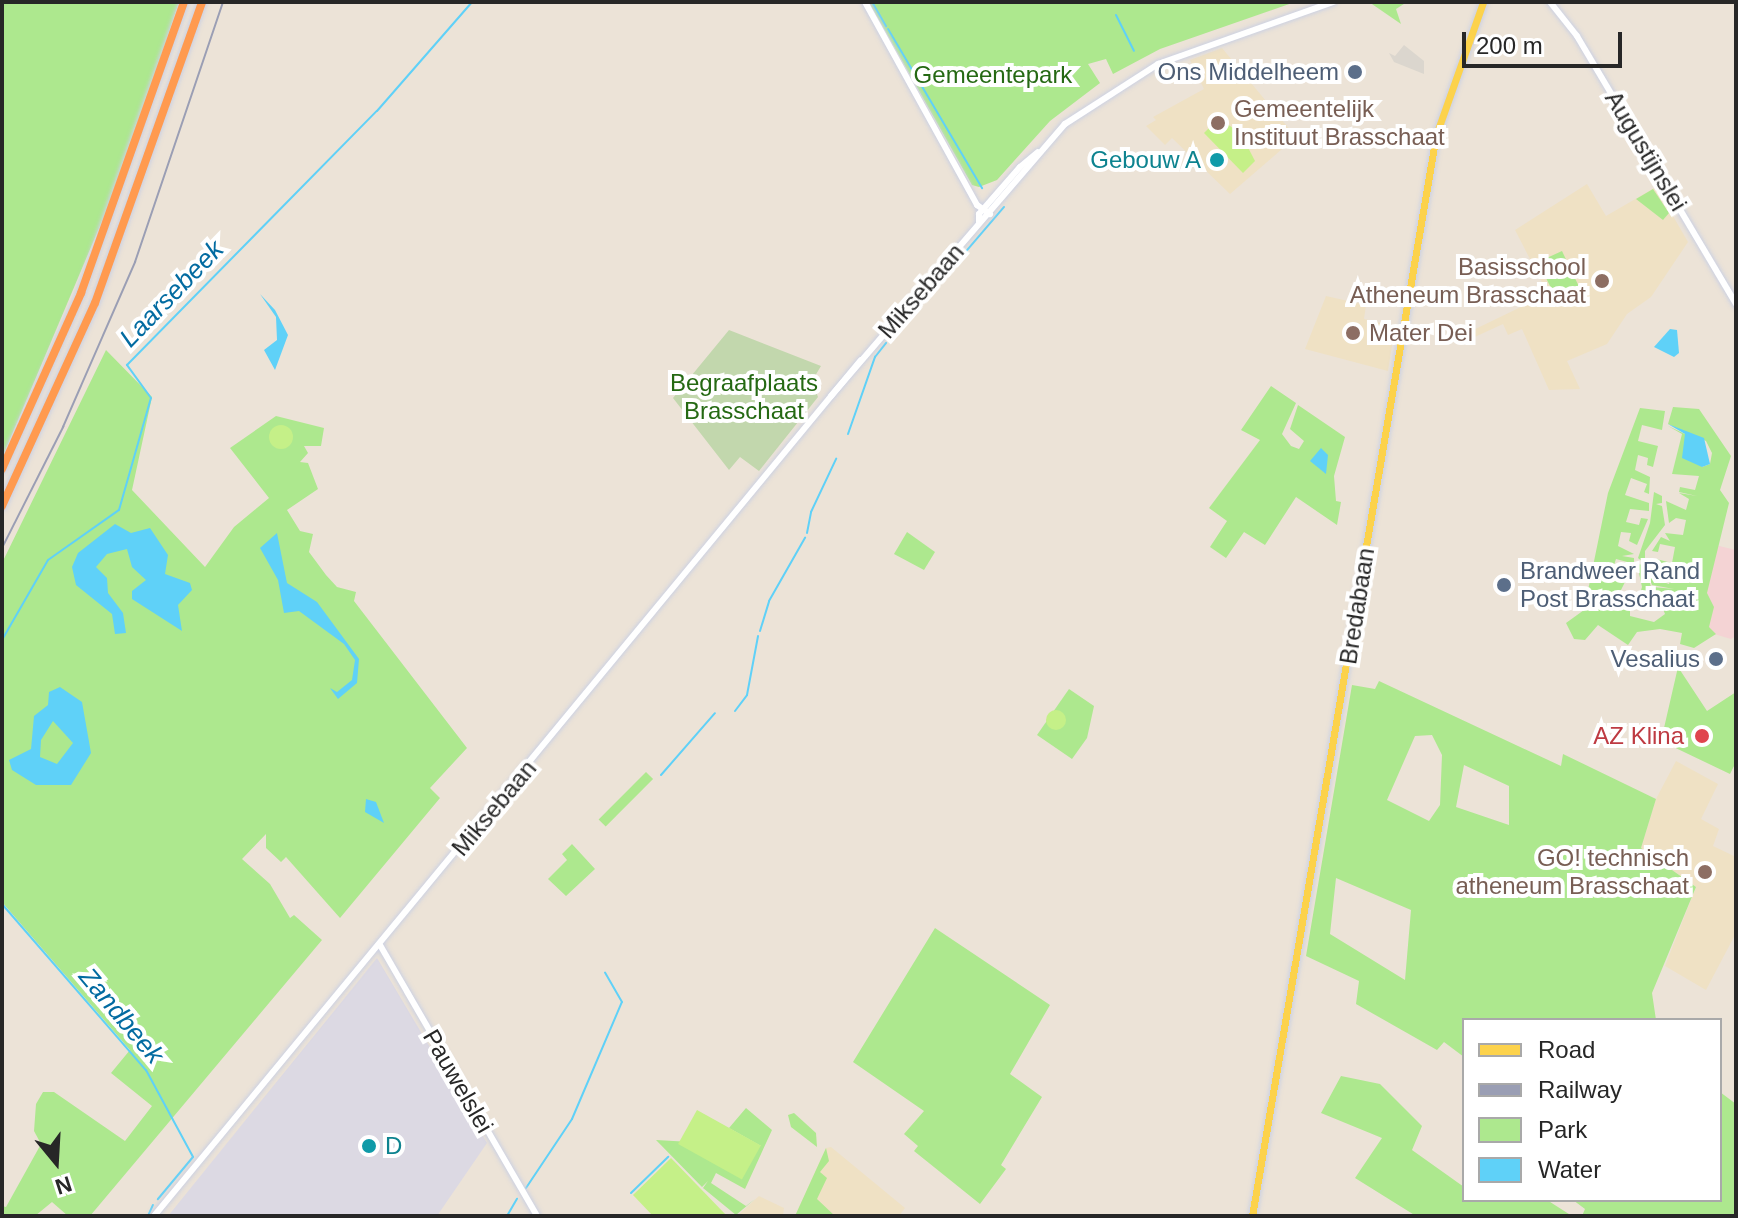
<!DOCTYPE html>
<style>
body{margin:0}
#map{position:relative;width:1738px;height:1218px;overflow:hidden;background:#ece3d7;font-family:Helvetica,sans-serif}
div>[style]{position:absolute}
.industrial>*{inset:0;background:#dcd9e3}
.education>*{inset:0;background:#efe1c4}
.medical>*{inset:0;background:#f4d3d4}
.green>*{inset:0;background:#ade88e;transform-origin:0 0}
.cemetery>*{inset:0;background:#c2d7ad}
.pitch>*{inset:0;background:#c5f088;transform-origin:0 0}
.round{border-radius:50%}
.plaza>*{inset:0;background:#dbd6ce}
.water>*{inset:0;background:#5fd1f8}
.stream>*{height:2px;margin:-1px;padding:0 1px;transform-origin:1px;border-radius:1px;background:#5fd1f8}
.roads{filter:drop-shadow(0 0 2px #ccd1e2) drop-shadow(0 0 2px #ccd1e2)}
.secondary>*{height:6px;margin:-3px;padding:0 3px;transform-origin:3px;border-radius:3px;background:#fff}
.primary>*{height:7px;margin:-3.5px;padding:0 3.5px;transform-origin:3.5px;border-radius:3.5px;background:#fcd24b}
.highway>*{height:8px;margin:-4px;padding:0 4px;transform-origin:4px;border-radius:4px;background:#ff9a4f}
.rail>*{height:2px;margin:-1px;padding:0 1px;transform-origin:1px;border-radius:1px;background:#9a9eb4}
.dots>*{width:22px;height:22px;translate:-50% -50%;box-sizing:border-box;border:4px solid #fff;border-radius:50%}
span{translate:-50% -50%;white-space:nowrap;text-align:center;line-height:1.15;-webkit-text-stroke:8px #fff;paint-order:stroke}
.service-label{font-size:24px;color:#4e5e75}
.right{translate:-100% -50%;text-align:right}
.left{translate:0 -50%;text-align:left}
.park-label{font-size:24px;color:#256913}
.education-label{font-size:24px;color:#785e54}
.street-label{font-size:24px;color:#272727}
.culture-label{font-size:24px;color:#0d838f}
.health-label{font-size:24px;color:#be3a42}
.water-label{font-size:26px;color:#026ba1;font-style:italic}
.frame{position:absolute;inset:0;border:4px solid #272727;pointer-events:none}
.legend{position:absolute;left:1462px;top:1018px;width:260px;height:184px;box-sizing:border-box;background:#fff;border:2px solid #a9a9a9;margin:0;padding:10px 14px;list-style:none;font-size:24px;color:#272727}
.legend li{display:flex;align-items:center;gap:16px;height:40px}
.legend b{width:40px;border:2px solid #a9a9a9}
.north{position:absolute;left:16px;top:1122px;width:80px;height:80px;-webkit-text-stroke:6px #fff;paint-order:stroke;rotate:162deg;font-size:22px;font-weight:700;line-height:32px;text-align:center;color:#272727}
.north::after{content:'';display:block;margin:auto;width:28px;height:36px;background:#272727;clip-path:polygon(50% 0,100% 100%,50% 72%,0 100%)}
.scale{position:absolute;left:1462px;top:32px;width:160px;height:36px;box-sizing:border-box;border:4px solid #272727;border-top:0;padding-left:10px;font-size:24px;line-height:28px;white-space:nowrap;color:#272727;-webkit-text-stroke:6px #fff;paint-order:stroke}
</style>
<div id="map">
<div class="industrial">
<i style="clip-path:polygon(377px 958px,487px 1143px,437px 1216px,168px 1216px)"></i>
</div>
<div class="education">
<i style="clip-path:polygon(1222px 48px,1296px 137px,1230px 194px,1172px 138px,1165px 145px,1146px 126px,1156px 120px,1153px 117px,1204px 89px,1190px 60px)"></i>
<i style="clip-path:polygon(1587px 184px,1606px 216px,1656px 187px,1688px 242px,1651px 297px,1627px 314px,1607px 344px,1567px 361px,1580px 389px,1549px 390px,1522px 329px,1508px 335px,1503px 324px,1466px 341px,1463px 335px,1548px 294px,1515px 230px)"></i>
<i style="clip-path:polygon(1326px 296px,1366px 305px,1364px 319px,1395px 326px,1388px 371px,1305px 349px)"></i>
<i style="clip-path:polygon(1676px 761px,1718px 784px,1701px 819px,1719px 829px,1713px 846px,1736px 857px,1736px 933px,1706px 990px,1665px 966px,1696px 887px,1641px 848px,1656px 799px)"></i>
<i style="clip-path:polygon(831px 1147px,905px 1208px,899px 1216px,795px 1216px,826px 1148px)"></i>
<i style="clip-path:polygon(759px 1196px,784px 1208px,783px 1216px,737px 1216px)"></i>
</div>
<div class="medical">
<i style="clip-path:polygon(1715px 545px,1736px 550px,1736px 636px,1731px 639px,1697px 629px)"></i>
</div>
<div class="green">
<i style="clip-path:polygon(2px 2px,179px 2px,121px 176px,2px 458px)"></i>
<i style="clip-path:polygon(869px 2px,1295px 2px,1160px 49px,1113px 74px,1106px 59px,1088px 64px,1100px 83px,1050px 121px,997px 180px,979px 187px,972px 185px)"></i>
<i style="clip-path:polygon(1369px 2px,1407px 2px,1396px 9px,1401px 24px)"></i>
<i style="clip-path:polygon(1653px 189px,1669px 213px,1663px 220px,1636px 199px)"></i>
<i style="clip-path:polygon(1562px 251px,1583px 295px,1564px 304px,1561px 297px,1556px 298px,1538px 262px)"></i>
<i style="clip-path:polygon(106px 350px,152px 397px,132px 490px,205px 567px,234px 527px,269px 498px,230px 448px,276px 416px,324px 428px,321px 446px,304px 446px,308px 453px,300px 462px,308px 463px,318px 489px,287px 510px,300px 531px,313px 534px,309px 552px,326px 575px,337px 587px,356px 592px,354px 601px,467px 748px,430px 788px,440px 798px,340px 918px,286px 857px,281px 862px,266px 848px,266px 834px,242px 859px,270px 884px,290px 918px,294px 915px,322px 940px,90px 1216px,68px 1216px,52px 1202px,35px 1216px,2px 1216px,2px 1206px,6px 1207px,41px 1144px,34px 1131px,36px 1104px,43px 1092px,54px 1092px,125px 1141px,152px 1106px,111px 1073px,130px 1050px,2px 902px,2px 563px)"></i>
<i style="clip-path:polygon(1271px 386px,1296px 403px,1282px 434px,1291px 446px,1299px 449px,1304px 441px,1290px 429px,1298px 405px,1345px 437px,1334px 476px,1336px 501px,1341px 502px,1337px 525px,1296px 497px,1265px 545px,1244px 532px,1226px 558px,1210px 547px,1227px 521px,1209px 508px,1260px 440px,1241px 430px)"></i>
<i style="clip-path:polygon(1673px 407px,1699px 409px,1731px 456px,1720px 490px,1729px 503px,1707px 593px,1714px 607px,1709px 627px,1716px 634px,1694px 648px,1680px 644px,1682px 633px,1660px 629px,1637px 632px,1628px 645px,1598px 625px,1585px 640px,1574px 639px,1566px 623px,1584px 610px,1608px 493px,1640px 408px,1665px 411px,1662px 430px,1642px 425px,1638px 441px,1658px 446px,1653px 467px,1647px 465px,1648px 458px,1638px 455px,1635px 470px,1650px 477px,1649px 494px,1644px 492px,1647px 484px,1631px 478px,1625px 495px,1649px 503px,1649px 511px,1630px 509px,1626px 522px,1639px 525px,1641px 518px,1648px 519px,1637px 545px,1629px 541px,1631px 533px,1621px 532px,1618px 546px,1634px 554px,1622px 556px,1634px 558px,1634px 570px,1631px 563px,1616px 559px,1611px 574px,1627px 578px,1616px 600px,1630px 604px,1630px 616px,1654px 622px,1665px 614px,1663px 609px,1671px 610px,1674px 595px,1664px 593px,1658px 604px,1653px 587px,1674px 589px,1652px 585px,1649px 577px,1669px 584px,1672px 573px,1648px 566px,1656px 559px,1672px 563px,1675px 547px,1660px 544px,1658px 552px,1652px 551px,1661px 537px,1670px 541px,1665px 533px,1683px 535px,1686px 520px,1676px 518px,1669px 523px,1666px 501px,1686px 510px,1689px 499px,1679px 493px,1697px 496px,1679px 492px,1680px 487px,1695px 490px,1699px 476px,1672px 474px,1682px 434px,1668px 426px,1685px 434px,1702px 467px,1710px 464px,1712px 453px,1706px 441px,1668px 424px)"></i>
<i style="clip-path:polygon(1654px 492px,1662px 496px,1662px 503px,1656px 504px,1662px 506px,1665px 525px,1645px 551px,1645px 564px,1638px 558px,1650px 523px)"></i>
<i style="clip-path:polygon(907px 532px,935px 552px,924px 570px,894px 554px)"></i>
<i style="clip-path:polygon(1637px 564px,1645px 565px,1654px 598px,1649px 607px,1638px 600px,1642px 587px)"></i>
<i style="clip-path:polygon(1678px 667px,1707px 711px,1736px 692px,1736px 762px,1730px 774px,1661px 741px)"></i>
<i style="clip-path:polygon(evenodd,1379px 681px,1561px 766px,1563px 754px,1656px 799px,1641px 848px,1696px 887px,1652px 993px,1656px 1020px,1464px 1020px,1464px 1057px,1444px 1042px,1437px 1050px,1356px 1004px,1359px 981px,1306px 956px,1352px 685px,1375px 689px,1379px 681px,1432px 735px,1442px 755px,1440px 805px,1429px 821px,1387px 800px,1415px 736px,1432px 735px,1379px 681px,1464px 765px,1509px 786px,1509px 825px,1456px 807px,1464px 765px,1379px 681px,1336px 878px,1411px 910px,1405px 980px,1330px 934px,1336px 878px)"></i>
<i style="clip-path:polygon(1069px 689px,1094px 706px,1087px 738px,1072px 759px,1037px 735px)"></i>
<i style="left:646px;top:772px;width:10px;height:67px;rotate:45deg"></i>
<i style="clip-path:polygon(572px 844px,595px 869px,566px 896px,548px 879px,567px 860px,562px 854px)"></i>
<i style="clip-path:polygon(935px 928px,1050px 1005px,1010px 1074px,1042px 1097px,1001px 1165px,1006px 1169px,980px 1204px,914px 1151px,918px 1146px,904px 1134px,924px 1111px,853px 1062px)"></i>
<i style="clip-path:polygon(1341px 1076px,1380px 1084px,1422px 1126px,1412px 1150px,1464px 1187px,1464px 1200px,1547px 1200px,1572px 1216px,1416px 1216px,1355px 1178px,1382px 1138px,1321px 1113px)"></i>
<i style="clip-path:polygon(1720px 1092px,1736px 1104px,1736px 1216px,1582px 1216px,1585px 1209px,1573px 1200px,1720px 1200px)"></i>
<i style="clip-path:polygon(746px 1108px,772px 1130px,745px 1189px,716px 1173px,711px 1183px,746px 1206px,755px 1199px,736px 1215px,703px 1188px,708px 1181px,702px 1187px,656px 1140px,761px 1146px,729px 1128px)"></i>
<i style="clip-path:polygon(794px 1113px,816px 1133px,817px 1147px,791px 1127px,788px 1115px)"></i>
<i style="clip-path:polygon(826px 1148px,829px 1161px,820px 1172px,827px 1178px,817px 1199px,835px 1216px,795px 1216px)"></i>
</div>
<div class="cemetery">
<i style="clip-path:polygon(729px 330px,821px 366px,812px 381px,818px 397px,759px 471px,740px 457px,729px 470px,673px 398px)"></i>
</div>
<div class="pitch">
<i style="clip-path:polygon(1219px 118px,1241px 134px,1255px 161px,1243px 173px,1204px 133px)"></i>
<i class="round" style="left:269px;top:425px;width:24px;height:24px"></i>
<i class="round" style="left:1046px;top:710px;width:20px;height:20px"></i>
<i style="left:697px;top:1110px;width:73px;height:39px;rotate:29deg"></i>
<i style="clip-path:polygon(671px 1158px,727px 1216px,653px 1216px,633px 1195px)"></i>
</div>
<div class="plaza">
<i style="clip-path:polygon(1404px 45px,1424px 61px,1424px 74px,1394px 62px,1389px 53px,1395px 56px)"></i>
</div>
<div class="water">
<i style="clip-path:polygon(260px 294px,275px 310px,288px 335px,275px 370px,264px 350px,277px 340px,276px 317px)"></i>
<i style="clip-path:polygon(1670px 329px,1677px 330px,1679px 353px,1674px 357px,1654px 347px)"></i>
<i style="clip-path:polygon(1668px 424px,1704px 438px,1710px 464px,1702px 467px,1682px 458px,1685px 434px)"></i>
<i style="clip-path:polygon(1321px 448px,1328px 455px,1326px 474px,1310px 461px)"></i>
<i style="clip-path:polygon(115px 524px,131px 533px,150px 528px,168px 555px,165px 574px,190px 583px,192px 590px,178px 605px,182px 631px,132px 599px,132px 591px,146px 580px,132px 567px,127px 549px,107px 554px,96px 567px,107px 578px,108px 593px,123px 613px,126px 633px,115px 634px,112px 614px,76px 585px,72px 567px,78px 553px)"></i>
<i style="clip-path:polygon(277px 533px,287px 583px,317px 602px,359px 659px,357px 683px,338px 699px,330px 688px,337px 692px,352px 680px,355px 660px,344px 644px,299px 611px,284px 613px,278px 580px,260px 548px)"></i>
<i style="clip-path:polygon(evenodd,60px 687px,82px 702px,91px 753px,71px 785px,36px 785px,12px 770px,9px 760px,31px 749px,34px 716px,48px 705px,49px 692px,60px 687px,53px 721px,73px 743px,57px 764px,40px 757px,41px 740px,53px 721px)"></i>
<i style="clip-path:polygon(366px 799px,376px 802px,384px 823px,365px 812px)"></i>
</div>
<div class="stream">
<i style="left:872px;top:2px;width:28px;rotate:60deg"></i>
<i style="left:1116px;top:15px;width:40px;rotate:63.4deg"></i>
<i style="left:888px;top:29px;width:185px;rotate:59.4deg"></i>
<i style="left:896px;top:333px;width:166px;rotate:-49.4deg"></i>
<i style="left:848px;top:434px;width:82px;rotate:-70.7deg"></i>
<i style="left:875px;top:357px;width:18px;rotate:-52deg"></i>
<i style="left:807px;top:533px;width:21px;rotate:-79deg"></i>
<i style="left:811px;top:512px;width:59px;rotate:-64.7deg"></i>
<i style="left:760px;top:631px;width:31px;rotate:-73deg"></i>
<i style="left:769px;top:601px;width:73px;rotate:-60.3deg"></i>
<i style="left:2px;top:640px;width:92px;rotate:-60.1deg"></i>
<i style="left:48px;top:560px;width:87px;rotate:-35.2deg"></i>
<i style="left:119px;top:510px;width:116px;rotate:-74.1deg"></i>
<i style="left:151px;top:398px;width:41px;rotate:-126deg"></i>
<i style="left:127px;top:365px;width:356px;rotate:-45.5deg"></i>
<i style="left:377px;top:111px;width:145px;rotate:-48.9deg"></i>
<i style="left:735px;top:711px;width:20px;rotate:-53deg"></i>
<i style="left:747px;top:695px;width:60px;rotate:-79.4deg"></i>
<i style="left:661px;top:775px;width:82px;rotate:-48.9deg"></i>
<i style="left:2px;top:904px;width:220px;rotate:49.1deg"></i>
<i style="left:146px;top:1070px;width:99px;rotate:61.6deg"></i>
<i style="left:193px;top:1157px;width:55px;rotate:129.8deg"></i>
<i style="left:526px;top:1188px;width:83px;rotate:-56.3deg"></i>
<i style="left:572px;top:1119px;width:127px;rotate:-66.9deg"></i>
<i style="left:622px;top:1002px;width:34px;rotate:-120deg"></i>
<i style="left:631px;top:1193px;width:52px;rotate:-44.2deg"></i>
<i style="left:148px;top:1216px;width:12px;rotate:-66deg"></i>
<i style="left:507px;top:1216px;width:20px;rotate:-60deg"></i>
</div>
<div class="roads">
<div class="secondary">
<i style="left:865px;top:2px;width:232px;rotate:61.1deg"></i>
<i style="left:977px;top:205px;width:16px;rotate:35deg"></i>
<i style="left:1550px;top:2px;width:43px;rotate:51.5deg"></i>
<i style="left:1577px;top:36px;width:312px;rotate:59.3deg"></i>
<i style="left:979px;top:222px;width:8px;rotate:-90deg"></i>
<i style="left:979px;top:214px;width:62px;rotate:-48.9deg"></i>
<i style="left:1020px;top:167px;width:23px;rotate:-40deg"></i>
<i style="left:831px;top:396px;width:359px;rotate:-49.3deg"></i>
<i style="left:1065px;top:124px;width:111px;rotate:-32.8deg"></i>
<i style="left:1158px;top:64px;width:186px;rotate:-19.5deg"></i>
<i style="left:380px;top:945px;width:313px;rotate:59.9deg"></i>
<i style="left:154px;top:1216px;width:1110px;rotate:-50.45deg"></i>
</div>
<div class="primary">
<i style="left:1252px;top:1216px;width:1097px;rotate:-80.34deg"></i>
<i style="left:1436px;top:135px;width:141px;rotate:-70.5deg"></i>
</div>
<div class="highway">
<i style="left:2px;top:469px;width:193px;rotate:-65.8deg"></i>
<i style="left:81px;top:293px;width:309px;rotate:-70.5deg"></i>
<i style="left:2px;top:506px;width:223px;rotate:-65.4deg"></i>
<i style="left:95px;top:303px;width:319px;rotate:-70.4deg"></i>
</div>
</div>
<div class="rail">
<i style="left:2px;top:548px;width:136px;rotate:-63.2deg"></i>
<i style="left:63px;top:427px;width:180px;rotate:-66.4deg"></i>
<i style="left:135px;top:262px;width:274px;rotate:-71.3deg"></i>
</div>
<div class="dots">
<i style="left:1355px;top:72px;background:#5c6f8a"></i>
<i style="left:1218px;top:123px;background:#8d6e63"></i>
<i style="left:1217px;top:160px;background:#0f9aa8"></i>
<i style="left:1602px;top:281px;background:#8d6e63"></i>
<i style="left:1353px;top:333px;background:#8d6e63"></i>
<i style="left:1504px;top:585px;background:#5c6f8a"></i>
<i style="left:1716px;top:659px;background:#5c6f8a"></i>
<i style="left:1702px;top:736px;background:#e0444e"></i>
<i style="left:1705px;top:872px;background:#8d6e63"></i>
<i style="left:369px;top:1146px;background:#0f9aa8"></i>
</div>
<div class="service-label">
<span class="right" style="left:1339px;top:72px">Ons Middelheem</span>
<span class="left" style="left:1520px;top:585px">Brandweer Rand<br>Post Brasschaat</span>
<span class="right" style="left:1700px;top:659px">Vesalius</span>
</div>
<div class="park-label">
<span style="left:993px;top:75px">Gemeentepark</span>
<span style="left:744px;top:397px">Begraafplaats<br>Brasschaat</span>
</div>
<div class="education-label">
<span class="left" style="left:1234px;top:123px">Gemeentelijk<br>Instituut Brasschaat</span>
<span class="right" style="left:1586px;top:281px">Basisschool<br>Atheneum Brasschaat</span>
<span class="left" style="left:1369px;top:333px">Mater Dei</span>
<span class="right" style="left:1689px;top:872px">GO! technisch<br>atheneum Brasschaat</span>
</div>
<div class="street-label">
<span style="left:1646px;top:151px;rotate:59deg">Augustijnslei</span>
<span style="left:921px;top:291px;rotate:-49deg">Miksebaan</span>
<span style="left:1357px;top:606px;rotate:-81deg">Bredabaan</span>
<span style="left:494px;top:808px;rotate:-50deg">Miksebaan</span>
<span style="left:458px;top:1081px;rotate:60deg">Pauwelslei</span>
</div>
<div class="culture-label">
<span class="right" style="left:1201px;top:160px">Gebouw A</span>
<span class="left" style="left:385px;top:1146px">D</span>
</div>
<div class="health-label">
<span class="right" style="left:1684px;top:736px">AZ Klina</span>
</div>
<div class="water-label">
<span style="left:172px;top:294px;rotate:-46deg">Laarsebeek</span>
<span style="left:121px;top:1016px;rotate:50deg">Zandbeek</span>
</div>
<div class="frame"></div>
<ul class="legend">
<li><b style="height:10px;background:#fcd24b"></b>Road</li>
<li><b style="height:10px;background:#9a9eb4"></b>Railway</li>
<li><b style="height:22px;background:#ade88e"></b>Park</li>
<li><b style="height:22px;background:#5fd1f8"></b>Water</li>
</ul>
<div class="north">N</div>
<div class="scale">200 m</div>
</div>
